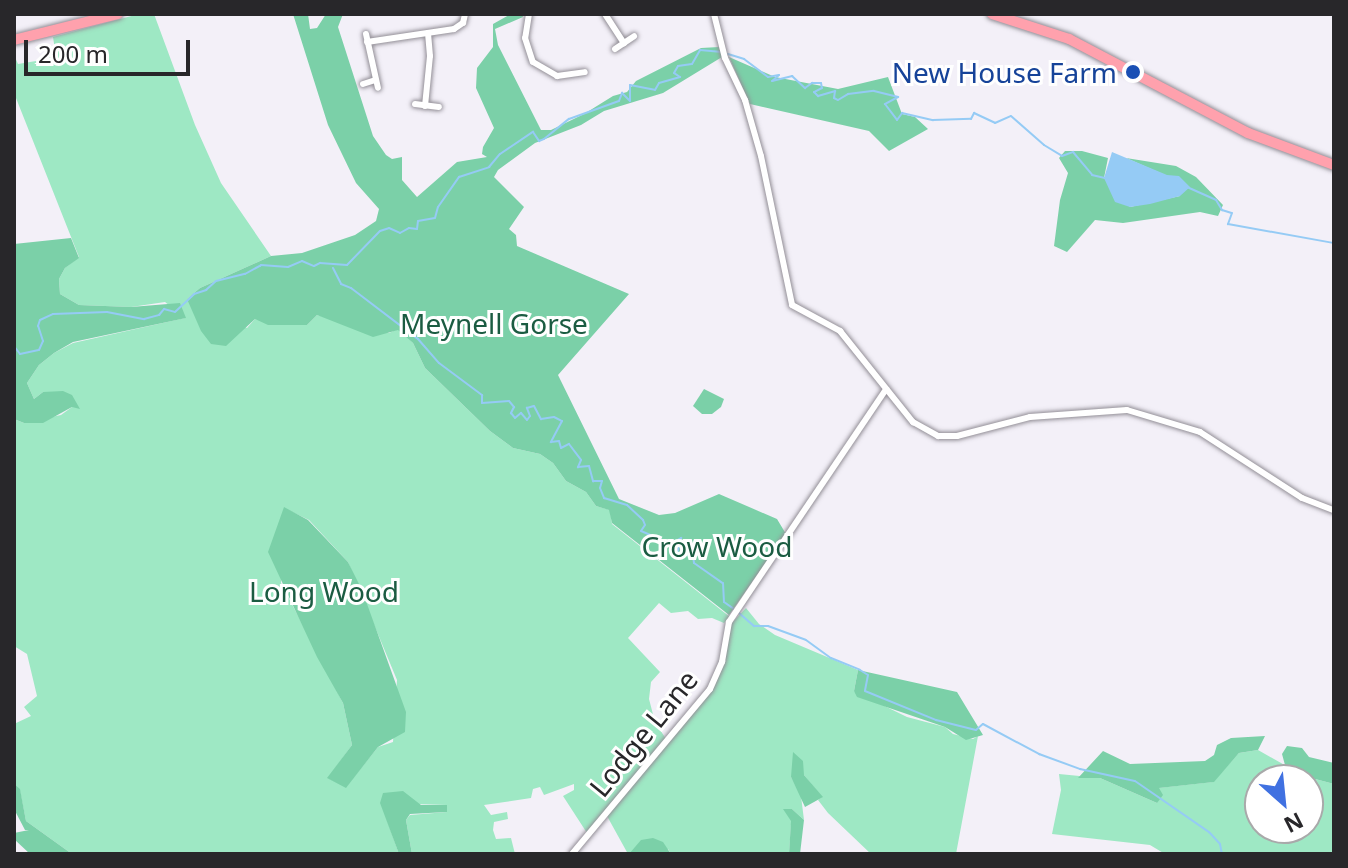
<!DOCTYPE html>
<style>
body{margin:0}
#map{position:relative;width:1348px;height:868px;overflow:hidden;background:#f3f0f8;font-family:"Noto Sans",sans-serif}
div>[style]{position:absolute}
.green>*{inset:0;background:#9ee8c4}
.forest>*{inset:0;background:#7bd0a8}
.water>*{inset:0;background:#95cbf5}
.stream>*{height:2px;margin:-1px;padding:0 1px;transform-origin:1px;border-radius:1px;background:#95cbf5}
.roads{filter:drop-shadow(0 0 2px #938f97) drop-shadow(0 0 2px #938f97)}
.street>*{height:6px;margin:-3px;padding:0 3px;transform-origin:3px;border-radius:3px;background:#fff}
.highway>*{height:10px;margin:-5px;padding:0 5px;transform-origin:5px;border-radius:5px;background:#ffa1ad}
.dots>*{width:22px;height:22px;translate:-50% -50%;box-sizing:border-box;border:4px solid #fff;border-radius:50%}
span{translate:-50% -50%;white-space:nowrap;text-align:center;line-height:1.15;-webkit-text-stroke:6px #fff;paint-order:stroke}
.transit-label{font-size:28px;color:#164399}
.right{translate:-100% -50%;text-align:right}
.park-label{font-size:28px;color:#1b5c42}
.street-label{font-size:28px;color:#28272a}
.frame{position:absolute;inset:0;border:16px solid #28272a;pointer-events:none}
.north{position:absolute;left:1244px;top:764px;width:80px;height:80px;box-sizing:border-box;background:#fff;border:2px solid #a9a9aa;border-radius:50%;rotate:153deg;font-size:22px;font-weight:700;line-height:32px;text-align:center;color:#28272a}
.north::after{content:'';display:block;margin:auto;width:28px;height:36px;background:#4071e1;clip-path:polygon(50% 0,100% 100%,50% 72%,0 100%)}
.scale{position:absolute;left:24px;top:40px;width:166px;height:36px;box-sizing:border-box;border:4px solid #28272a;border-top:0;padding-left:10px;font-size:24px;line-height:28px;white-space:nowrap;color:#28272a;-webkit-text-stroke:6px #fff;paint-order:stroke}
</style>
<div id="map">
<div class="green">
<i style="clip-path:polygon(evenodd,139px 14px,154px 14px,195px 125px,221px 183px,271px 256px,200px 288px,187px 299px,247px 328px,255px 319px,307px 325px,317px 315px,389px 333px,398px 329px,413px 343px,425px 368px,490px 431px,513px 448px,540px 454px,553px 463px,566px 481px,586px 492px,596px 506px,610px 510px,612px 524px,730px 617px,724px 623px,712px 618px,698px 619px,688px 611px,671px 613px,659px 603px,628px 638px,660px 672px,651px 682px,649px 699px,655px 722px,666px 739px,587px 833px,563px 796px,574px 790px,574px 784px,544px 795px,540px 787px,533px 789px,531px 798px,484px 805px,491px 815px,507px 812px,508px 819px,494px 822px,493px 830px,496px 839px,511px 838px,515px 854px,412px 854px,406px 820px,410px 815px,447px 812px,446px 805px,381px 803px,399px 854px,72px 854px,26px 821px,20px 791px,14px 785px,14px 724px,31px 716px,24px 707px,37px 696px,27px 654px,14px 646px,14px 419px,24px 423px,61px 415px,72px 407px,43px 392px,34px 399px,27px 383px,39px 365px,54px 353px,73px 343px,185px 318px,165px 302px,131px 307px,79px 305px,60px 294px,59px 279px,65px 268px,79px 257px,14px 93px,14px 55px,18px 64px,36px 61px,55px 50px,53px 37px,139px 14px,284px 508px,309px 520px,348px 562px,397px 680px,393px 742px,378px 747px,346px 787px,328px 778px,352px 745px,343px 703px,281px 583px,284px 508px)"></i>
<i style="clip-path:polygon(746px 608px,759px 624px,775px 635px,858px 670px,854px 691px,907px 717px,945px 727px,953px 734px,973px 739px,978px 736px,956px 854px,871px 854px,828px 813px,818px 800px,822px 797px,804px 775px,791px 777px,801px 796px,804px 820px,792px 809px,789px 854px,671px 854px,668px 849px,628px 854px,607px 816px,713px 688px,731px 624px)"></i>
<i style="clip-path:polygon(evenodd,1258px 750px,1304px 776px,1334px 784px,1334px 854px,1165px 854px,1150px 845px,1052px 834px,1061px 790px,1059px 774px,1100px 778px,1157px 803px,1158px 788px,1213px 782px,1239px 753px,1258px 750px,1260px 780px,1308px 780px,1308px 828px,1260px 828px,1260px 780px)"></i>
</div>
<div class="forest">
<i style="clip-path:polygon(293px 14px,308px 14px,310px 29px,317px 28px,326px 14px,343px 14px,338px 27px,373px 136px,386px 155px,392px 159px,402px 157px,402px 180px,417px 197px,457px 162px,487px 157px,482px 154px,483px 147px,494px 128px,476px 88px,477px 68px,493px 47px,493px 24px,509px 15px,522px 14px,523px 17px,495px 29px,498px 45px,541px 130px,551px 130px,584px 114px,613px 96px,627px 92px,636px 81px,701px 48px,719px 47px,722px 57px,663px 93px,604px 111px,581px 125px,535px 143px,498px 170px,494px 177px,524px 207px,509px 229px,516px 235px,517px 246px,629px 294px,558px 375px,619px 499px,659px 515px,675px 513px,719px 494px,777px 519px,786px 534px,729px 615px,612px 523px,609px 510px,596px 506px,586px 492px,566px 481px,553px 463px,540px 454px,513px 448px,490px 431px,425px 368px,413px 343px,398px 330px,373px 337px,317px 315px,307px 325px,268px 325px,255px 319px,226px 346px,211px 344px,201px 331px,187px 299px,200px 288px,271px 256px,302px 253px,355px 235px,376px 221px,379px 209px,356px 183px,328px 125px)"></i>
<i style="clip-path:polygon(729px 57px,775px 77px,838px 89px,888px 77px,902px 114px,915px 117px,928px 129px,889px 151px,869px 131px,750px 104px)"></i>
<i style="clip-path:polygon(1065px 151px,1082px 151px,1108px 158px,1104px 178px,1130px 207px,1180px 196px,1179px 176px,1167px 176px,1126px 158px,1176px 166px,1196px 177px,1223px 205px,1218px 216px,1200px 212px,1123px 223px,1095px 220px,1067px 252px,1054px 246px,1060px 200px,1068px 173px,1059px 158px)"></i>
<i style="clip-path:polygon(71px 238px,79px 258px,65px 268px,59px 279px,60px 294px,79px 305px,131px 307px,180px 303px,186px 318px,73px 342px,54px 353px,39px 365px,27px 383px,34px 399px,43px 392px,63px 391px,72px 395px,80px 409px,72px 407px,43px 423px,24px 423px,14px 419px,14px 244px)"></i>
<i style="clip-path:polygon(704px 389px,724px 399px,721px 407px,712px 414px,702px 414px,693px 406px)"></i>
<i style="clip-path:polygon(284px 507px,308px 520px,348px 562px,362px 590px,406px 712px,405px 732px,378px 747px,346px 788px,327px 778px,352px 745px,343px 703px,317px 657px,268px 552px)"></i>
<i style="clip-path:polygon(858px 670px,957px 692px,983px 735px,966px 740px,945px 727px,857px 697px,854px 691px)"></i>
<i style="clip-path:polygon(1265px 736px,1258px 750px,1239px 753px,1214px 782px,1159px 788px,1163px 795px,1157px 803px,1100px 778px,1078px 778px,1103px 751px,1130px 764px,1205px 761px,1214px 755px,1217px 745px,1231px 738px)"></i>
<i style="clip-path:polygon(1287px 746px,1302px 748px,1309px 757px,1334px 763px,1334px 784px,1304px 776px,1285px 765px,1282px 754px)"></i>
<i style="clip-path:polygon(793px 752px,803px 761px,804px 775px,823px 797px,805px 807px,791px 777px)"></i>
<i style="clip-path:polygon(14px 784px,20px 789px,26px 821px,72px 854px,30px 854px,14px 839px,14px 833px,29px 830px,25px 830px,14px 809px)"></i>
<i style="clip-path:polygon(403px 791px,421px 805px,447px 805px,447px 812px,410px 814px,406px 820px,412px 854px,399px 854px,380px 803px,383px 793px)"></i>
<i style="clip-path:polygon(783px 809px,792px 809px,804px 820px,800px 854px,789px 854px,791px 821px)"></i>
<i style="clip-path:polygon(653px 838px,663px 842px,671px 854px,629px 854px,641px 840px)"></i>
</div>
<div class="water">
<i style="clip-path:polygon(1112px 152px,1167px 175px,1179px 176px,1190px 187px,1180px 196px,1150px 204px,1130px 207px,1115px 202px,1104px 178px)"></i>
</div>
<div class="stream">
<i style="left:728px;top:54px;width:17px;rotate:17deg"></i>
<i style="left:744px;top:59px;width:30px;rotate:37deg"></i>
<i style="left:768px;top:77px;width:11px;rotate:-10deg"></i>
<i style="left:779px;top:75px;width:9px;rotate:139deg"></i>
<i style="left:772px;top:81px;width:21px;rotate:-14deg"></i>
<i style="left:792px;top:76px;width:18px;rotate:43deg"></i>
<i style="left:805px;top:88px;width:9px;rotate:-36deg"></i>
<i style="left:812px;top:83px;width:9px"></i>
<i style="left:821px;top:83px;width:5px;rotate:79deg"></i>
<i style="left:822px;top:88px;width:9px;rotate:153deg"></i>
<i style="left:814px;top:92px;width:6px;rotate:45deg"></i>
<i style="left:818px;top:96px;width:18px;rotate:-16deg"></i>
<i style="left:835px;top:91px;width:7px;rotate:98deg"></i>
<i style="left:834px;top:98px;width:4px;rotate:27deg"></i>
<i style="left:838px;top:100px;width:12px;rotate:-31deg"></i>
<i style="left:848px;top:94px;width:26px;rotate:-7deg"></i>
<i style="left:874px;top:91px;width:25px;rotate:14deg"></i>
<i style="left:898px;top:97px;width:15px;rotate:152deg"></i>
<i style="left:885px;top:104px;width:20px;rotate:53deg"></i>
<i style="left:897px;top:120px;width:9px;rotate:-54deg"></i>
<i style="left:902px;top:113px;width:32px;rotate:13deg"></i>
<i style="left:933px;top:120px;width:38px;rotate:-2deg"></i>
<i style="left:971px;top:119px;width:7px;rotate:-63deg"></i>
<i style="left:974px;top:113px;width:23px;rotate:25deg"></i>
<i style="left:995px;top:123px;width:17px;rotate:-24deg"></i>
<i style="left:1011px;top:116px;width:44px;rotate:41.3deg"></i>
<i style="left:1044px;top:145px;width:21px;rotate:31deg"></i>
<i style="left:1062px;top:156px;width:12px;rotate:-20deg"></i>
<i style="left:1073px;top:152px;width:30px;rotate:50deg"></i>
<i style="left:1092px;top:175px;width:13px;rotate:13deg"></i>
<i style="left:1187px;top:187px;width:32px;rotate:24deg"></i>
<i style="left:1216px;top:200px;width:12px;rotate:59deg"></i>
<i style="left:1222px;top:210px;width:10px;rotate:17deg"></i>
<i style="left:1232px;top:213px;width:12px;rotate:110deg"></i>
<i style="left:1228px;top:224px;width:108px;rotate:10.2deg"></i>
<i style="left:333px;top:268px;width:18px;rotate:63deg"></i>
<i style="left:341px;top:284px;width:11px;rotate:22deg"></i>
<i style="left:351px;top:288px;width:84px;rotate:37.3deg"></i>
<i style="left:418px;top:339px;width:32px;rotate:49deg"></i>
<i style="left:439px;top:363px;width:54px;rotate:36.7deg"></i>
<i style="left:482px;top:395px;width:8px;rotate:90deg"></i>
<i style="left:482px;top:403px;width:27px;rotate:-4deg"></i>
<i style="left:509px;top:401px;width:8px;rotate:50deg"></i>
<i style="left:514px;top:407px;width:7px;rotate:117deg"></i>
<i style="left:511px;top:413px;width:6px;rotate:51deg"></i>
<i style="left:515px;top:418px;width:8px;rotate:-40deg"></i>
<i style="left:521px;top:413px;width:9px;rotate:49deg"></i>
<i style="left:527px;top:420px;width:5px;rotate:-53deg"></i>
<i style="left:530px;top:416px;width:9px;rotate:-111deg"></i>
<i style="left:527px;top:408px;width:7px;rotate:-16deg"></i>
<i style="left:534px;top:406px;width:15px;rotate:62deg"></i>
<i style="left:541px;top:419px;width:13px;rotate:-9deg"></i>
<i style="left:554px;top:417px;width:9px;rotate:27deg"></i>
<i style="left:562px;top:421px;width:24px;rotate:118deg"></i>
<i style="left:551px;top:442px;width:8px;rotate:-7deg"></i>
<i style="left:559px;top:441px;width:7px;rotate:74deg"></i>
<i style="left:561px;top:448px;width:9px;rotate:-27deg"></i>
<i style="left:569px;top:444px;width:20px;rotate:53deg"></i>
<i style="left:581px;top:460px;width:8px;rotate:113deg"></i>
<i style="left:578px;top:467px;width:11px;rotate:-5deg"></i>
<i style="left:589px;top:466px;width:16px;rotate:75deg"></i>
<i style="left:593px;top:481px;width:9px"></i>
<i style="left:602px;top:481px;width:7px;rotate:106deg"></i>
<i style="left:600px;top:488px;width:11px;rotate:68deg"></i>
<i style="left:604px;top:498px;width:24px;rotate:17deg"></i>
<i style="left:627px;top:505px;width:22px;rotate:43deg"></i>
<i style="left:643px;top:520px;width:5px;rotate:68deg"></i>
<i style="left:645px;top:525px;width:7px;rotate:124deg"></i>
<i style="left:641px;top:531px;width:33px;rotate:23deg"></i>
<i style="left:671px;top:544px;width:12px;rotate:-31deg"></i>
<i style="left:681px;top:538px;width:16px;rotate:104deg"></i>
<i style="left:677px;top:554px;width:16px;rotate:4deg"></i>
<i style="left:693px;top:555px;width:8px;rotate:83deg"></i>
<i style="left:694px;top:563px;width:35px;rotate:35deg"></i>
<i style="left:723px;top:583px;width:19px;rotate:87deg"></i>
<i style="left:724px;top:602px;width:12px;rotate:35deg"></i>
<i style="left:14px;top:346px;width:10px;rotate:53deg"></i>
<i style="left:20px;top:354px;width:19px;rotate:-12deg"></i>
<i style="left:39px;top:350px;width:10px;rotate:-66deg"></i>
<i style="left:43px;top:341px;width:16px;rotate:-108deg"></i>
<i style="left:38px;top:326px;width:6px;rotate:-72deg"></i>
<i style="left:40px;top:320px;width:14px;rotate:-25deg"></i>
<i style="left:53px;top:314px;width:54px;rotate:-2.1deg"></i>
<i style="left:107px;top:312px;width:38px;rotate:11deg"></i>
<i style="left:144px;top:319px;width:16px;rotate:-15deg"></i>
<i style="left:159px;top:315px;width:8px;rotate:-50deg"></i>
<i style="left:164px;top:309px;width:11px;rotate:15deg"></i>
<i style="left:175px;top:312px;width:26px;rotate:-43deg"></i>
<i style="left:194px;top:294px;width:13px;rotate:-18deg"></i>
<i style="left:206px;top:290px;width:13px;rotate:-42deg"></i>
<i style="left:216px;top:281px;width:30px;rotate:-14deg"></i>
<i style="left:245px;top:274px;width:18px;rotate:-29deg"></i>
<i style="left:261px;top:265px;width:27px;rotate:4deg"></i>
<i style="left:288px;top:267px;width:15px;rotate:-23deg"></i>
<i style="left:302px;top:261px;width:13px;rotate:23deg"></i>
<i style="left:314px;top:266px;width:7px;rotate:-27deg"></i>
<i style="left:320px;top:263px;width:27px;rotate:4deg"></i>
<i style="left:347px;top:265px;width:47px;rotate:-45.9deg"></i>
<i style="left:380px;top:231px;width:9px;rotate:-18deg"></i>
<i style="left:389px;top:228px;width:12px;rotate:24deg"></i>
<i style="left:400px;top:233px;width:10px;rotate:-29deg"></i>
<i style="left:409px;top:228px;width:8px;rotate:7deg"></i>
<i style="left:417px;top:229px;width:8px;rotate:-83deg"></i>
<i style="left:418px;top:221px;width:17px;rotate:-10deg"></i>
<i style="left:435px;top:218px;width:11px;rotate:-75deg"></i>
<i style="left:438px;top:207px;width:37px;rotate:-55deg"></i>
<i style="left:459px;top:177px;width:32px;rotate:-18deg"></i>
<i style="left:489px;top:167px;width:17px;rotate:-50deg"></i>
<i style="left:500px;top:154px;width:40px;rotate:-34deg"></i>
<i style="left:533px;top:132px;width:11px;rotate:56deg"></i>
<i style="left:539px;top:141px;width:5px;rotate:-22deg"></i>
<i style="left:544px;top:139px;width:32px;rotate:-39deg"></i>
<i style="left:569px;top:119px;width:53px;rotate:-19.8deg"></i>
<i style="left:619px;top:101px;width:9px;rotate:-69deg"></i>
<i style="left:622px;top:93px;width:11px;rotate:45deg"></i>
<i style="left:630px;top:101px;width:16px;rotate:-90deg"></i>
<i style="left:630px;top:85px;width:25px;rotate:11deg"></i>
<i style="left:655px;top:90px;width:8px;rotate:-60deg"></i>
<i style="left:659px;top:83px;width:22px;rotate:-16deg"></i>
<i style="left:680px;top:77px;width:7px;rotate:-146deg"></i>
<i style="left:674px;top:73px;width:8px;rotate:-60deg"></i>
<i style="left:678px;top:66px;width:14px;rotate:-8deg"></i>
<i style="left:692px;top:64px;width:16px;rotate:-60deg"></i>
<i style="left:700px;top:50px;width:22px;rotate:5deg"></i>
<i style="left:739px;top:613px;width:20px;rotate:41deg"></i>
<i style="left:754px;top:626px;width:14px"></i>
<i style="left:768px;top:626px;width:40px;rotate:20.2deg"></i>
<i style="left:806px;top:640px;width:31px;rotate:36deg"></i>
<i style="left:831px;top:658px;width:31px;rotate:22deg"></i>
<i style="left:860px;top:670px;width:9px;rotate:32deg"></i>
<i style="left:868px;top:675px;width:16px;rotate:101deg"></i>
<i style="left:865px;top:691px;width:77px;rotate:22.2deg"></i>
<i style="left:936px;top:720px;width:41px;rotate:14deg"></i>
<i style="left:976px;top:730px;width:9px;rotate:-41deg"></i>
<i style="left:983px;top:724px;width:64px;rotate:28.2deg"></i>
<i style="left:1039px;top:754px;width:44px;rotate:20.1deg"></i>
<i style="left:1080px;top:769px;width:56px;rotate:12.3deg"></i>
<i style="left:1135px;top:781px;width:90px;rotate:34.6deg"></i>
<i style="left:1209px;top:832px;width:16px;rotate:47deg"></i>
<i style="left:1220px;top:844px;width:10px;rotate:79deg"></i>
</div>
<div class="roads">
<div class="street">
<i style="left:529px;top:14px;width:24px;rotate:99deg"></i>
<i style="left:525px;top:38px;width:25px;rotate:72deg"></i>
<i style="left:533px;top:62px;width:28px;rotate:30deg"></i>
<i style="left:557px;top:76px;width:28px;rotate:-8deg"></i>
<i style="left:605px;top:14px;width:35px;rotate:57deg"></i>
<i style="left:714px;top:14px;width:45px;rotate:76deg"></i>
<i style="left:725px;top:58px;width:47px;rotate:64.5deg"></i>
<i style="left:745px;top:100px;width:58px;rotate:74.1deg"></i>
<i style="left:761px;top:156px;width:152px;rotate:78.2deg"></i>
<i style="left:792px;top:305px;width:55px;rotate:28.4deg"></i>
<i style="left:840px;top:331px;width:117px;rotate:51.3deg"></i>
<i style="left:913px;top:422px;width:29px;rotate:29deg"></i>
<i style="left:938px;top:436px;width:19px"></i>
<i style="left:957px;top:436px;width:75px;rotate:-14.6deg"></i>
<i style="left:1030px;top:417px;width:97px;rotate:-4.1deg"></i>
<i style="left:1127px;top:410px;width:76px;rotate:16.8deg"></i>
<i style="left:1200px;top:432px;width:121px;rotate:32.9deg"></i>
<i style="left:1302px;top:498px;width:34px;rotate:21deg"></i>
<i style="left:366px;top:34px;width:55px;rotate:77.5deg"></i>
<i style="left:367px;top:42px;width:88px;rotate:-8.5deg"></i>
<i style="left:454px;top:29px;width:11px;rotate:-34deg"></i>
<i style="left:463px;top:23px;width:9px;rotate:-77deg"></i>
<i style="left:615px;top:49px;width:23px;rotate:-34deg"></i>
<i style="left:363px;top:84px;width:13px;rotate:-18deg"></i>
<i style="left:415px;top:104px;width:24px;rotate:7deg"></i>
<i style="left:425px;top:106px;width:50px;rotate:-84.3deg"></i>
<i style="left:430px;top:56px;width:23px;rotate:-95deg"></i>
<i style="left:572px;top:854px;width:215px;rotate:-50.1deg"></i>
<i style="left:710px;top:689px;width:30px;rotate:-66deg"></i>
<i style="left:722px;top:662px;width:41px;rotate:-80.1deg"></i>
<i style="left:729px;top:622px;width:281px;rotate:-56deg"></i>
</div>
<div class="highway">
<i style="left:992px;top:14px;width:81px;rotate:18deg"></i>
<i style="left:1069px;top:39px;width:202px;rotate:27.7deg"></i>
<i style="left:1248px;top:133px;width:92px;rotate:20.4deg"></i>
<i style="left:14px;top:40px;width:107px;rotate:-14deg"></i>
</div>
</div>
<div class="dots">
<i style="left:1133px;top:72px;background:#1a4fb4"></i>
</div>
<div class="transit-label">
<span class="right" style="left:1117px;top:72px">New House Farm</span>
</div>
<div class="park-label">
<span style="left:494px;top:323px">Meynell Gorse</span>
<span style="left:717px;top:546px">Crow Wood</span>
<span style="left:324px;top:591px">Long Wood</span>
</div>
<div class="street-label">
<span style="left:643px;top:733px;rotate:-51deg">Lodge Lane</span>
</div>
<div class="frame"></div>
<div class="north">N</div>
<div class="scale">200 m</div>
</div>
